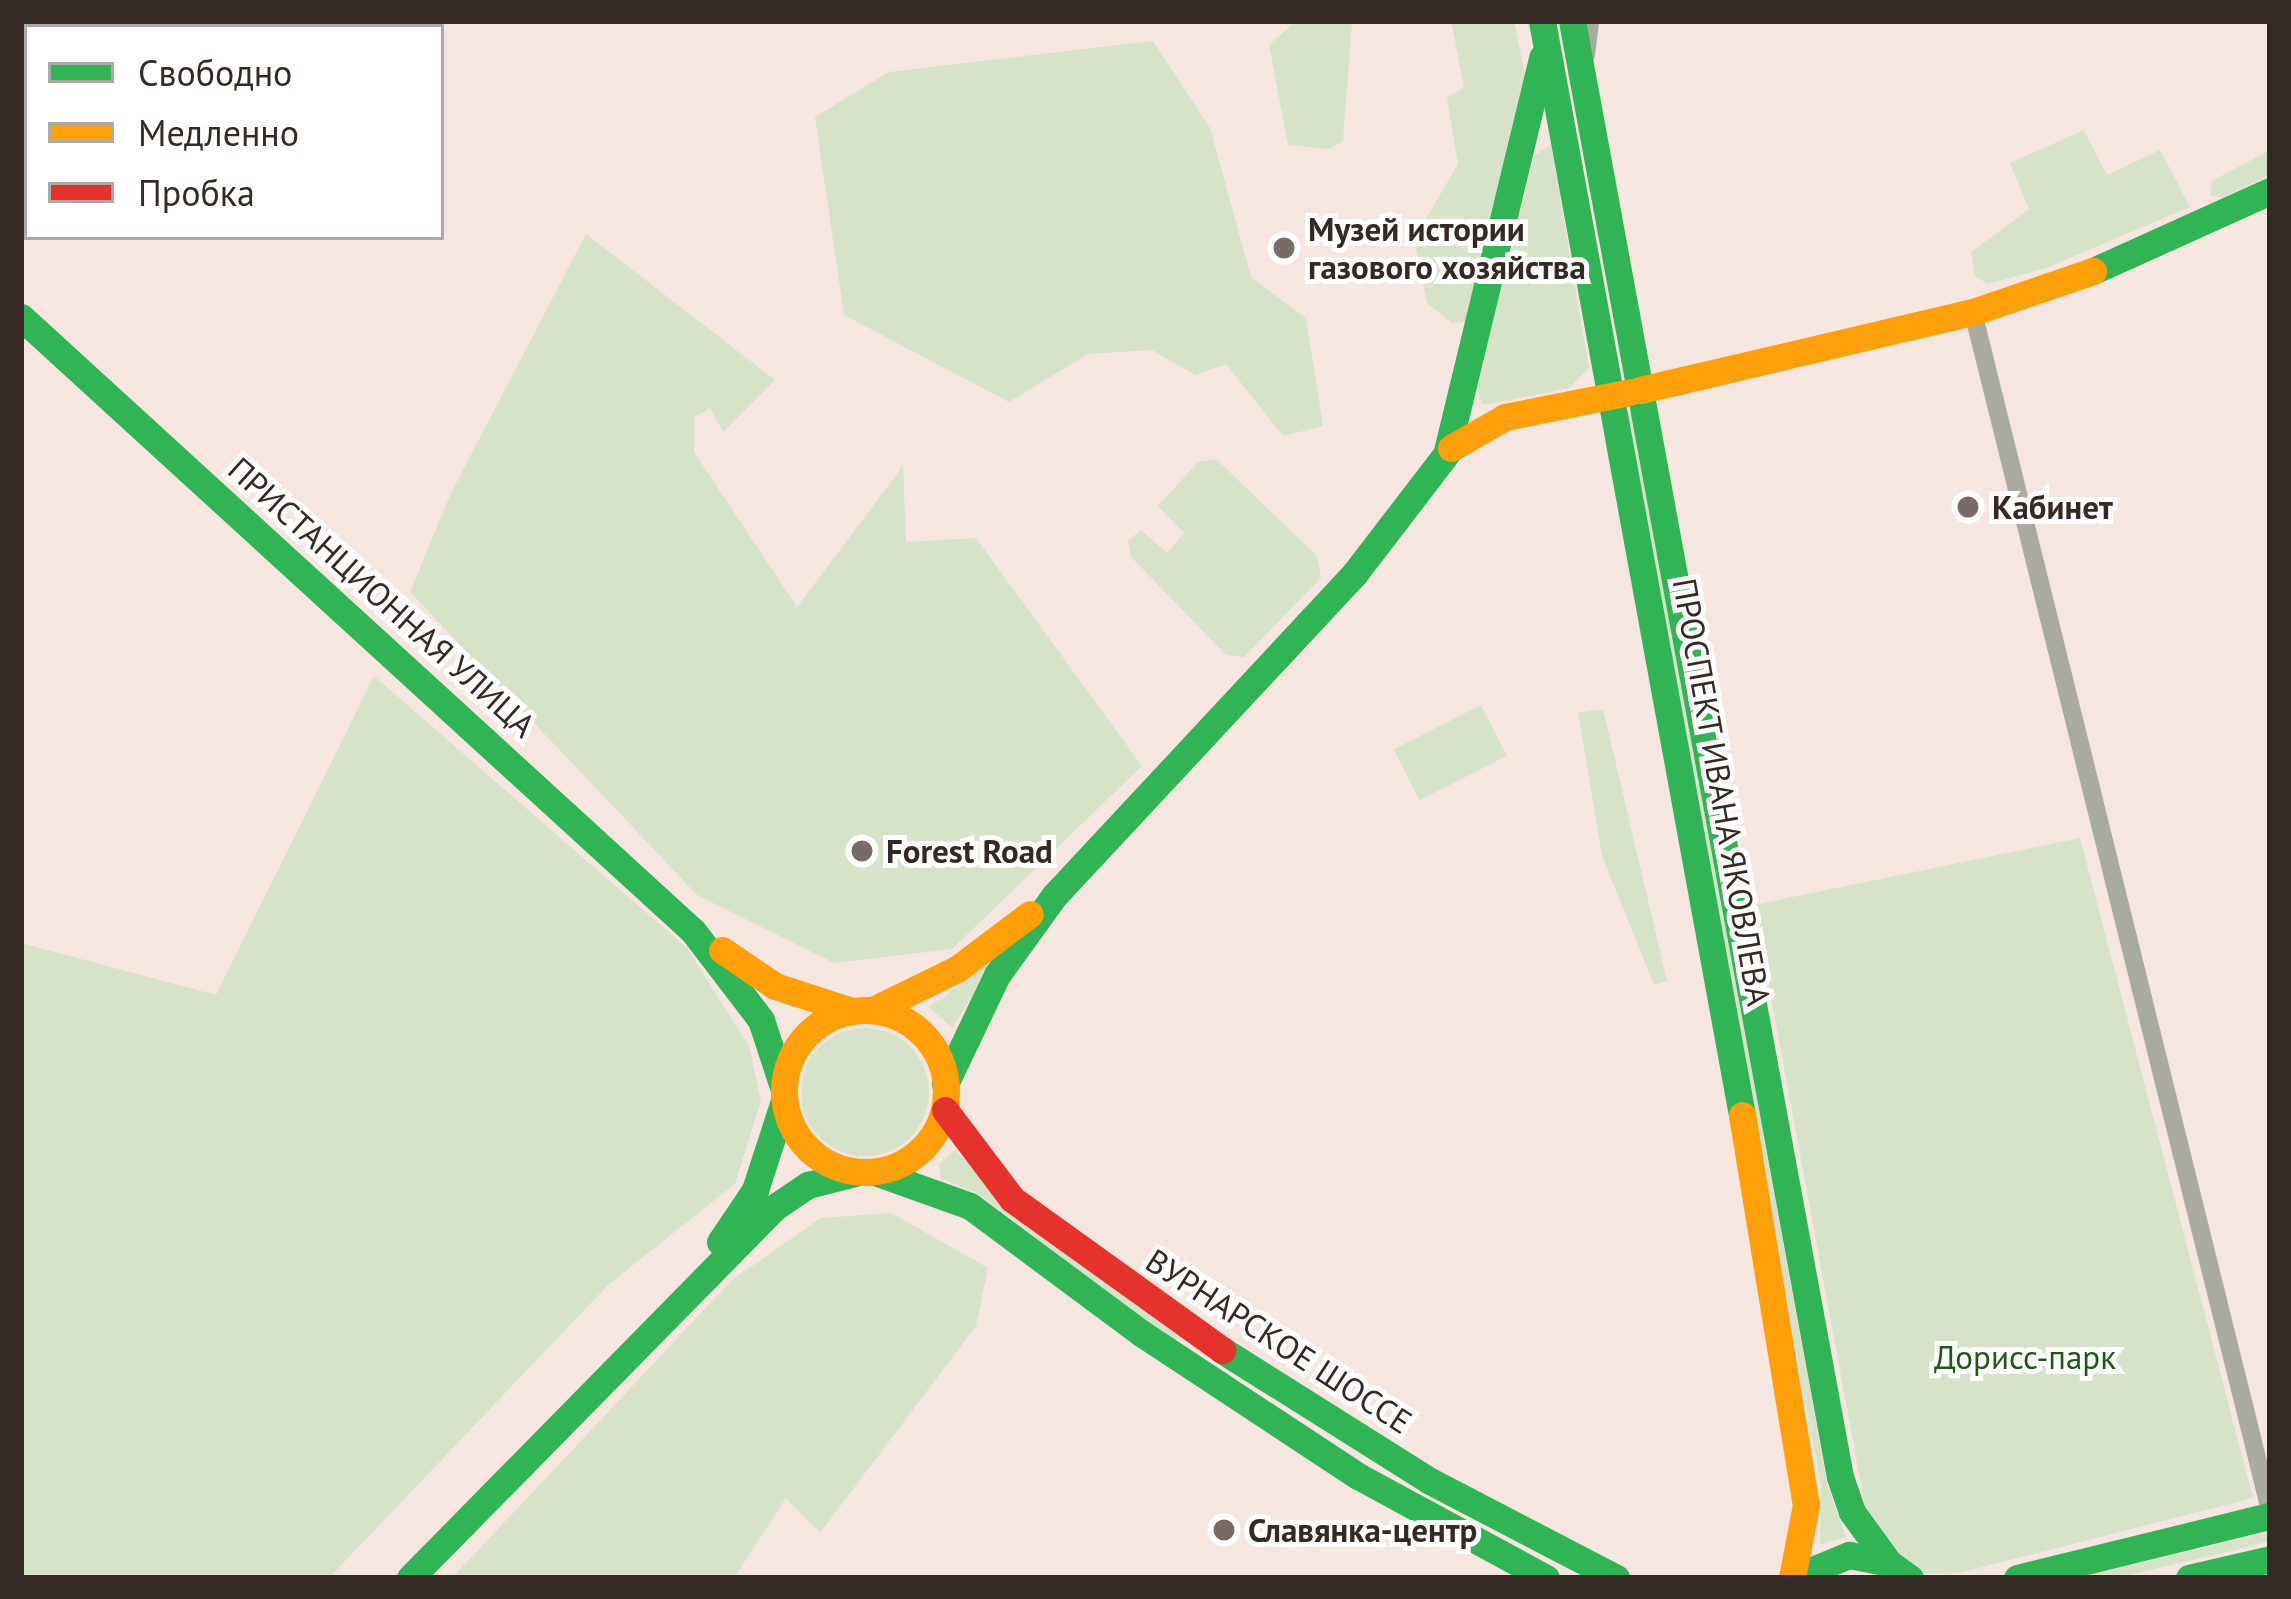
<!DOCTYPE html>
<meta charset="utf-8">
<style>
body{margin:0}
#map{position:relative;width:2291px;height:1599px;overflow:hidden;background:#f5e6e0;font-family:"PT Sans",sans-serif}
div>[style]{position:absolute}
.green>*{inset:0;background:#d6e3c9;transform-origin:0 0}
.round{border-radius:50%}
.street>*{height:18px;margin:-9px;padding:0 9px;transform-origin:9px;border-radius:9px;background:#a9aba0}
.fast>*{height:27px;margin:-13.5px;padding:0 13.5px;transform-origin:13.5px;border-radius:13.5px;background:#30b455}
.slow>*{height:27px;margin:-13.5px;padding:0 13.5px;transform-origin:13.5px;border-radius:13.5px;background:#ff9f0a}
.slow>.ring{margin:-13.5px;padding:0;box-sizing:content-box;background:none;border:27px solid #ff9f0a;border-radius:50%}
.jam>*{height:27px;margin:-13.5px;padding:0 13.5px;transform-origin:13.5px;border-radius:13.5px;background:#e5322d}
.dots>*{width:33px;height:33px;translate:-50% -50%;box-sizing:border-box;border:6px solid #fff;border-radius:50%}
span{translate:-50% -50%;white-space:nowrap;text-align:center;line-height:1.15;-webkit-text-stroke:10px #fff;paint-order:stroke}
.poi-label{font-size:33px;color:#352924;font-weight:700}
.left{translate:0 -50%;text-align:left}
.street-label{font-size:33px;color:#352924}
.park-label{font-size:33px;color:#1f5718}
.frame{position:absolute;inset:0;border:24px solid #352924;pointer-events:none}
.legend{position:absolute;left:24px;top:24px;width:420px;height:216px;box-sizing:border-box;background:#fff;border:3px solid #aea9a7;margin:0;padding:15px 21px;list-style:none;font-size:36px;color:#352924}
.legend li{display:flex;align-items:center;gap:24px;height:60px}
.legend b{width:60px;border:3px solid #aea9a7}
</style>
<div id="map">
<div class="green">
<i style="clip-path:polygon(1296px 21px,1352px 21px,1343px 141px,1329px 149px,1288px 145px,1269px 45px)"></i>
<i style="clip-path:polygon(1451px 21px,1514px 21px,1525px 74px,1466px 321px,1452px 323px,1427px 303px,1414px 239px,1458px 164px,1447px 98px,1464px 87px)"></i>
<i style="clip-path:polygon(1153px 41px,1210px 128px,1251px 277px,1306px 318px,1323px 426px,1283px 436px,1226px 364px,1195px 375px,1152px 350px,1088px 354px,1009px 402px,844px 315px,815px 117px,889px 72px)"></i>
<i style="clip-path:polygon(2084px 130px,2107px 175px,2160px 150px,2190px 207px,2046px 268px,1988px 284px,1975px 276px,1971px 252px,2029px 209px,2010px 163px)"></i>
<i style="clip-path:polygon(1551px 144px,1589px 368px,1569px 388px,1483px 405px,1476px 387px,1534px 156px)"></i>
<i style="clip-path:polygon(2270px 150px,2270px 175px,2222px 198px,2210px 195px,2212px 181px)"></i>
<i style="clip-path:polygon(586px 234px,775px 380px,723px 432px,710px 408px,694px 417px,694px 452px,797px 607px,903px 466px,906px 542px,976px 538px,1142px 766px,952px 949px,834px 963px,697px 895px,410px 592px,451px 493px)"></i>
<i style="clip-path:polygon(1632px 414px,1827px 1484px,1846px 1537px,1820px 1544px,1821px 1486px,1625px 415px)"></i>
<i style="clip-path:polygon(1216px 459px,1317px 556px,1321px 578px,1244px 657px,1226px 655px,1131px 557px,1128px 541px,1141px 530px,1167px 553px,1184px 533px,1158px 506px,1198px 462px)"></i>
<i style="clip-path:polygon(374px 676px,687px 948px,749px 1046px,761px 1101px,735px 1184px,608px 1285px,329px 1578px,21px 1578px,21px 943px,216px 995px)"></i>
<i style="left:1481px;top:705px;width:57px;height:98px;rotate:63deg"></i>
<i style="clip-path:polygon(1603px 709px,1667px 981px,1654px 985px,1602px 856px,1578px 713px)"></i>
<i style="clip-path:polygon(2080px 838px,2253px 1498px,1959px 1573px,1915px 1574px,1865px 1506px,1754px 905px)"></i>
<i style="clip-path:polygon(1001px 952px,952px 1028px,928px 1006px,943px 998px)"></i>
<i class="round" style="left:801px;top:1028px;width:128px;height:128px"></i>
<i style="clip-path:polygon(954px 1150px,1178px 1336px,1174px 1342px,980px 1195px,941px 1178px,939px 1165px)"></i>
<i style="clip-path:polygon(891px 1213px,988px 1268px,976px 1326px,820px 1533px,786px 1498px,734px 1578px,452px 1578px,732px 1280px,821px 1218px)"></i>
<i style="clip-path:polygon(2270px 1532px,2270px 1541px,2240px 1549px,2116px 1578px,2077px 1578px)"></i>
</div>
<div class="street">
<i style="left:1586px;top:55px;width:34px;rotate:-83deg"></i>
<i style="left:1973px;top:312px;width:1234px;rotate:76.08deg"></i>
</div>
<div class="fast">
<i style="left:1542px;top:21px;width:1112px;rotate:79.64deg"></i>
<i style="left:1572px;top:21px;width:1480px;rotate:79.57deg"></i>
<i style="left:1840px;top:1477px;width:37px;rotate:71deg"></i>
<i style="left:1852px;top:1512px;width:63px;rotate:54deg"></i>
<i style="left:2093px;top:271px;width:194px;rotate:-24.3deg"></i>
<i style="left:21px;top:317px;width:910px;rotate:42.42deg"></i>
<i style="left:693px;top:931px;width:112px;rotate:52.6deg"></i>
<i style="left:761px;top:1020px;width:74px;rotate:71.8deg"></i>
<i style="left:1447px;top:451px;width:405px;rotate:-76.4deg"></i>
<i style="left:945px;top:1084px;width:121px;rotate:-64.5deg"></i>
<i style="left:997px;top:975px;width:97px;rotate:-54.2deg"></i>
<i style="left:1054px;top:896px;width:442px;rotate:-47deg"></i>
<i style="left:1355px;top:573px;width:158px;rotate:-52.5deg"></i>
<i style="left:875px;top:1172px;width:101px;rotate:19.7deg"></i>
<i style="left:970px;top:1206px;width:213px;rotate:36.6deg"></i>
<i style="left:1141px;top:1333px;width:260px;rotate:33.4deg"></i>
<i style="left:1358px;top:1476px;width:214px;rotate:28.5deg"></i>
<i style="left:720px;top:1242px;width:63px;rotate:-56.1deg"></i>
<i style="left:755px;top:1190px;width:94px;rotate:-72deg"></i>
<i style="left:1222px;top:1350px;width:246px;rotate:32.2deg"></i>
<i style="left:1430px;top:1481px;width:210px;rotate:27.5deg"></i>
<i style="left:410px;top:1578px;width:520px;rotate:-45.47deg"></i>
<i style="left:775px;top:1207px;width:40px;rotate:-34deg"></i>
<i style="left:808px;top:1185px;width:49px;rotate:-14.3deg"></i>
<i style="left:1793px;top:1578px;width:61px;rotate:-22.3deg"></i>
<i style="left:1849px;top:1555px;width:41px;rotate:11.3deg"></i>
<i style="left:1889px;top:1563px;width:26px;rotate:36deg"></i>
<i style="left:2017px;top:1578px;width:260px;rotate:-13.8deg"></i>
<i style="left:2189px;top:1578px;width:83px;rotate:-13.2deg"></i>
</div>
<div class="slow">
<i style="left:1640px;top:390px;width:342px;rotate:-13.2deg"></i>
<i style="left:1973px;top:312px;width:127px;rotate:-18.9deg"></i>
<i style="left:1451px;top:448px;width:62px;rotate:-29.9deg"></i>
<i style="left:1505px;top:417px;width:127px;rotate:-11.3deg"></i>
<i style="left:722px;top:950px;width:64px;rotate:34.2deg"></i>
<i style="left:775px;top:986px;width:81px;rotate:18deg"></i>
<i class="ring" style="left:784px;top:1010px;width:135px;height:135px"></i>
<i style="left:873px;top:1010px;width:93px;rotate:-26deg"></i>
<i style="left:957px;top:969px;width:91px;rotate:-37deg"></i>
<i style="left:1742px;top:1115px;width:395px;rotate:80.7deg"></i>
<i style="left:1806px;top:1505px;width:74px;rotate:100.9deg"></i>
</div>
<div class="jam">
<i style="left:945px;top:1110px;width:111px;rotate:53deg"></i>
<i style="left:1012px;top:1199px;width:259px;rotate:35.7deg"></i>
</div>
<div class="dots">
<i style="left:1284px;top:248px;background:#786b66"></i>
<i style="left:1968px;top:507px;background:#786b66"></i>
<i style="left:862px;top:851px;background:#786b66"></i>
<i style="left:1224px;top:1530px;background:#786b66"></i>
</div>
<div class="poi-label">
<span class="left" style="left:1308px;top:248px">Музей истории<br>газового хозяйства</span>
<span class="left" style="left:1992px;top:507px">Кабинет</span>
<span class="left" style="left:886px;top:851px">Forest Road</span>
<span class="left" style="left:1248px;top:1530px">Славянка-центр</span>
</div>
<div class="street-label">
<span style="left:382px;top:597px;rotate:42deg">ПРИСТАНЦИОННАЯ УЛИЦА</span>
<span style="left:1722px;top:792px;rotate:80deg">ПРОСПЕКТ ИВАНА ЯКОВЛЕВА</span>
<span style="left:1279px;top:1341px;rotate:33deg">ВУРНАРСКОЕ ШОССЕ</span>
</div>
<div class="park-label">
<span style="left:2025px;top:1357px">Дорисс-парк</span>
</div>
<div class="frame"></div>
<ul class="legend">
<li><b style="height:15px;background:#30b455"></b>Свободно</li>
<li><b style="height:15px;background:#ff9f0a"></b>Медленно</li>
<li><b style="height:15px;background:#e5322d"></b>Пробка</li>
</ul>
</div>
